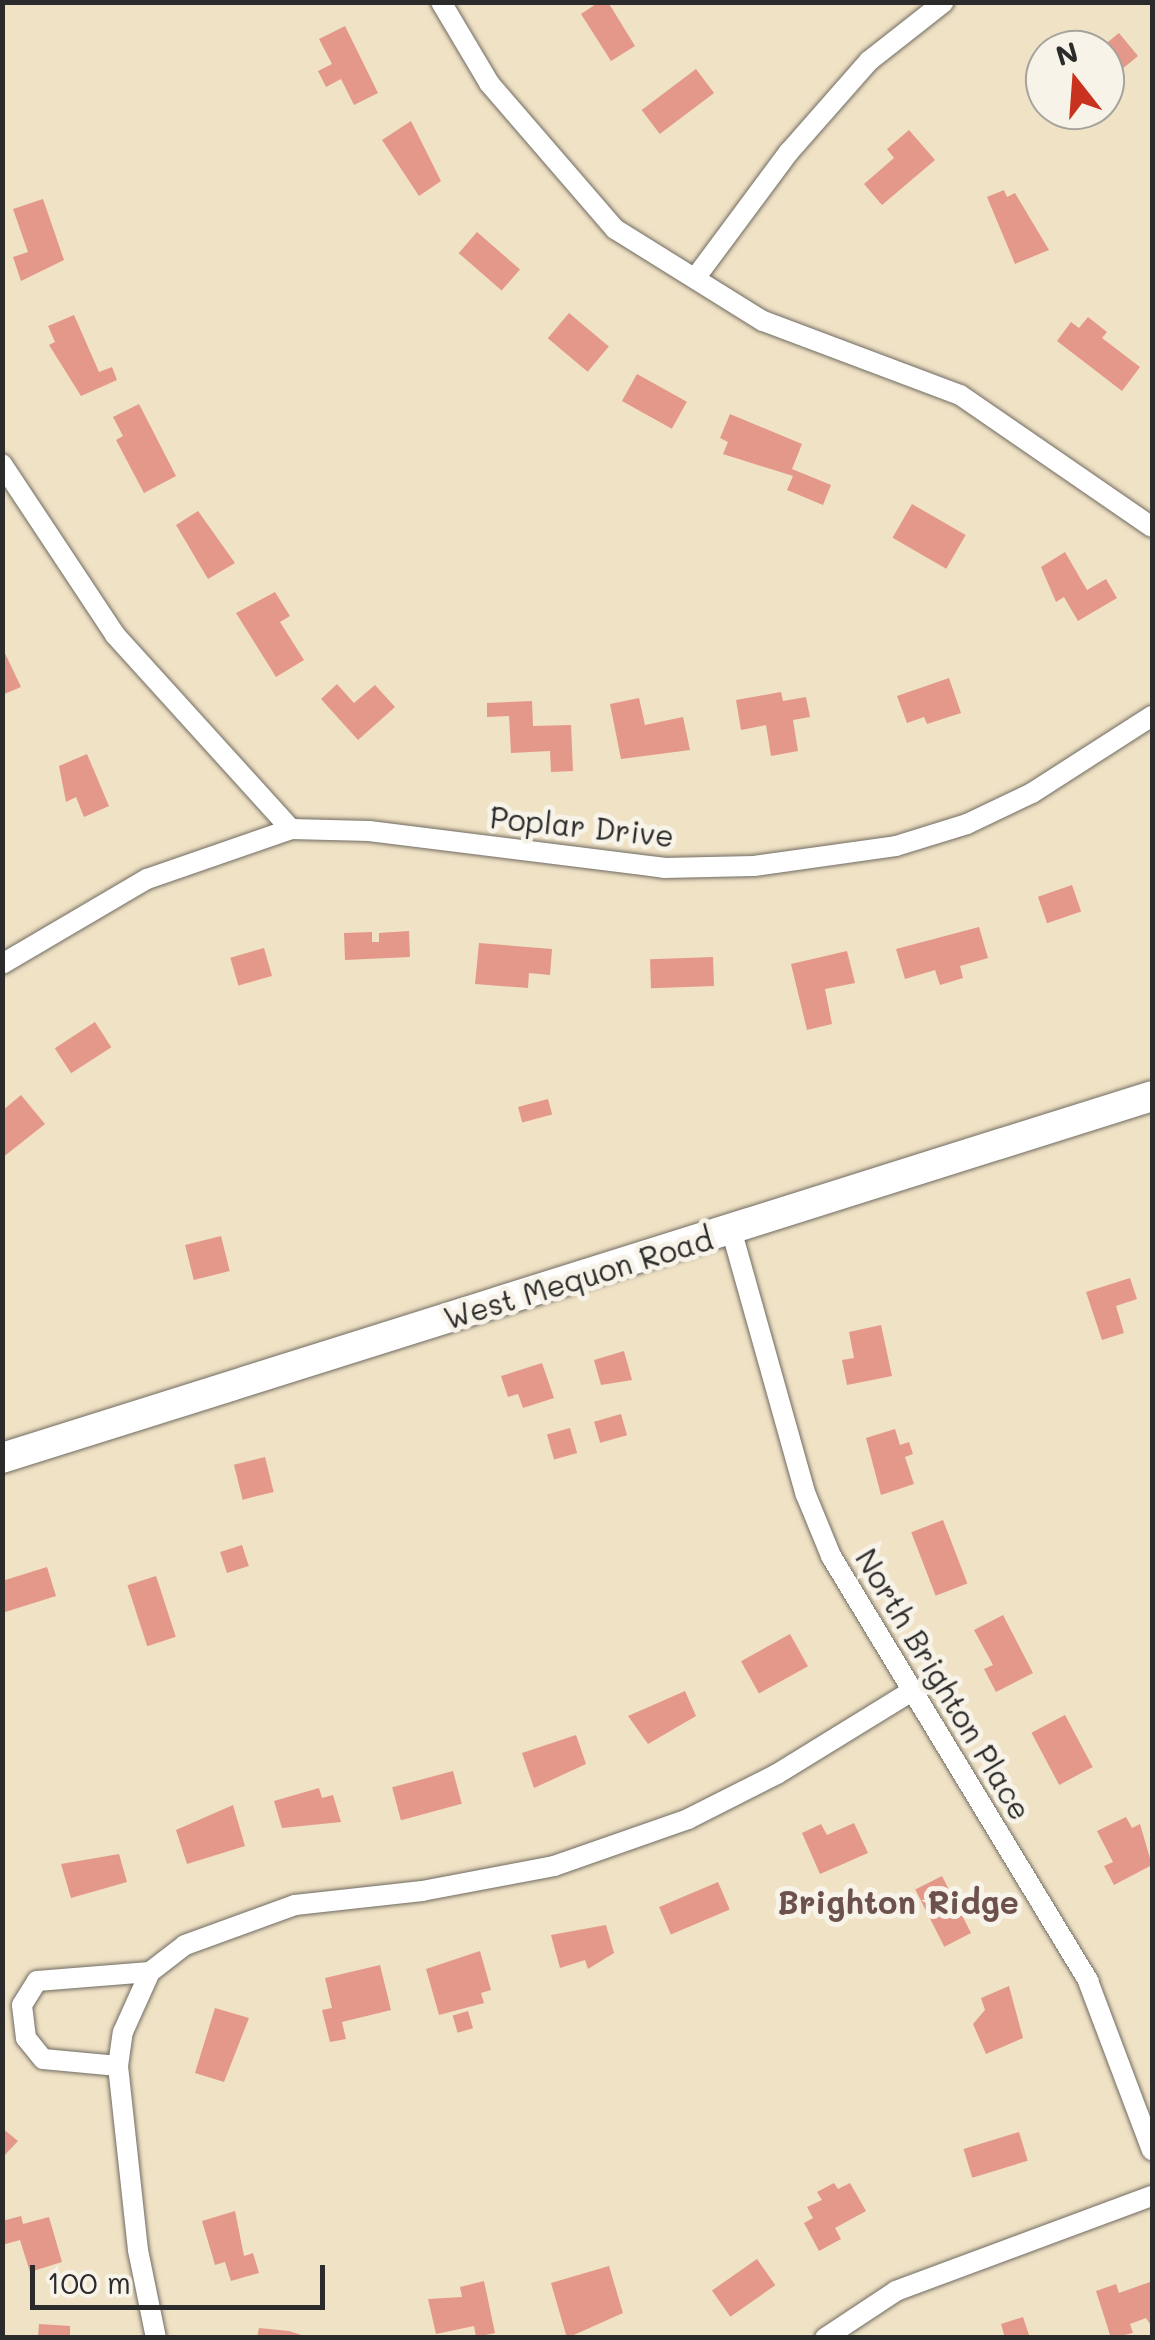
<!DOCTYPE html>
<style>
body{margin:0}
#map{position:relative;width:1155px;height:2340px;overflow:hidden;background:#f0e2c5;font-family:Mali,sans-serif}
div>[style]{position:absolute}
.building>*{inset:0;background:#e4988a;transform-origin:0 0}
.roads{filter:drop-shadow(0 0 2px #706b61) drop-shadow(0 0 2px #706b61)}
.street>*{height:20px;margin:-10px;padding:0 10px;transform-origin:10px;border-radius:10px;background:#fff}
.primary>*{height:30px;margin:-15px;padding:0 15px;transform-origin:15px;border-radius:15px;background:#fff}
span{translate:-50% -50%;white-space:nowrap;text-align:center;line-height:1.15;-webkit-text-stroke:10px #f7f3e8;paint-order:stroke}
.street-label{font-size:30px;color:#2b2b2b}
.neighbourhood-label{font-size:32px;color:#6c514c;font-weight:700}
.frame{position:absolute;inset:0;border:5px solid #2b2b2b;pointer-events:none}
.north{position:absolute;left:1025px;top:30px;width:100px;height:100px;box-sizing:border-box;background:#f7f3e8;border:2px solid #a5a39c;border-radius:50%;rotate:343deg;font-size:28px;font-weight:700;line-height:40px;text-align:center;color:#2b2b2b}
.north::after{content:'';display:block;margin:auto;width:35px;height:45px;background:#c8321e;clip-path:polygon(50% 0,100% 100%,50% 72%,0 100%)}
.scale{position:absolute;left:30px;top:2265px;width:295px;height:45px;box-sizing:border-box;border:5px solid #2b2b2b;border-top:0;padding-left:12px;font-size:30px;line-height:35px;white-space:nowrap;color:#2b2b2b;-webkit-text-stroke:8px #f7f3e8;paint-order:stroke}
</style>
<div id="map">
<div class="building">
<i style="clip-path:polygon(599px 2px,608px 2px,635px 46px,611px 61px,581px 14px)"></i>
<i style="clip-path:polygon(345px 26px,378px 93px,354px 105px,341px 79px,326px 87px,318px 71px,332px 64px,319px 39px)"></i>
<i style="clip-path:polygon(1119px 33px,1138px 56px,1105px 83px,1105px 50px,1098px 50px)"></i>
<i style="left:696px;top:69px;width:30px;height:68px;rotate:53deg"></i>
<i style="clip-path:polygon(411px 121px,441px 181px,419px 196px,382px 140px)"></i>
<i style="clip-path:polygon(909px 130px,935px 160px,882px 205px,864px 184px,894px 158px,887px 149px)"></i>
<i style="clip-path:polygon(1004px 190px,1007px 197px,1015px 193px,1049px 250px,1015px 264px,987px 197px)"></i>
<i style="clip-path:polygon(43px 199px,64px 260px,21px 281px,13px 257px,28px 252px,13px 209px)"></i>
<i style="left:477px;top:232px;width:57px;height:28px;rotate:41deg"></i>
<i style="left:569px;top:313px;width:52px;height:33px;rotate:40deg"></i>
<i style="clip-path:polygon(74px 315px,99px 372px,112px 367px,117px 380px,81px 396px,49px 345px,55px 342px,48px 326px)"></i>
<i style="clip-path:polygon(1088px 317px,1107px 332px,1102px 338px,1140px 367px,1122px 391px,1057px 341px,1071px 322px,1079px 328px)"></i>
<i style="left:637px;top:374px;width:57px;height:31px;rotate:29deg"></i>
<i style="clip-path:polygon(139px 404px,176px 476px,144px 493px,116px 440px,123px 436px,113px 417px)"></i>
<i style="clip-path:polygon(730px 414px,802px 444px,792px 469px,831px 485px,823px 505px,787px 490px,793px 476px,723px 454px,728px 442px,720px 438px)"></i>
<i style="left:912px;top:504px;width:62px;height:39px;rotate:30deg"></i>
<i style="clip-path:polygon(198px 511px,235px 563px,208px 579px,176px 525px)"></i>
<i style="clip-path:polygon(1065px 552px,1087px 590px,1106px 579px,1117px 598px,1078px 621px,1064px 597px,1056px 602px,1041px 567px)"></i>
<i style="clip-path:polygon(275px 592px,290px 616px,280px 622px,304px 660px,276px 677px,236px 613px)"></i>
<i style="clip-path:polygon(2px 647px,21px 687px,2px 695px)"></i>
<i style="clip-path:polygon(949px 678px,961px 713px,927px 724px,924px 717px,907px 723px,897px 696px)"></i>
<i style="clip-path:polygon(337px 684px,354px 703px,375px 685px,395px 707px,358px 740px,321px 699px)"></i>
<i style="clip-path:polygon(781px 692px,783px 701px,806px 697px,810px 717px,793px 720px,798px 751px,771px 756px,766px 725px,741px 730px,736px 700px)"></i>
<i style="clip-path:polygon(639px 698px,645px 725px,683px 717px,690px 750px,621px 759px,610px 704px)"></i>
<i style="clip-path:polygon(532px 701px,533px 726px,571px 725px,573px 771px,551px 772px,550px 751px,511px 753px,509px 716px,487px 717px,487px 703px)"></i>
<i style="clip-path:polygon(87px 754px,109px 806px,84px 817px,76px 797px,66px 802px,59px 766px)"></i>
<i style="left:1072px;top:885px;width:28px;height:36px;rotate:71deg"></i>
<i style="clip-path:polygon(979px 927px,988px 958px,960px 966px,963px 978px,940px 985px,935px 970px,905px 979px,896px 949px)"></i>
<i style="clip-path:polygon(409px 931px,410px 957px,345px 960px,344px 933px,372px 932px,372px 942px,379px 942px,379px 933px)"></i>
<i style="clip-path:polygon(479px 943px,552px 949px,550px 975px,529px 973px,528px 988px,475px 984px)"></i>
<i style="left:264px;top:948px;width:29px;height:35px;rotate:74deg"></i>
<i style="clip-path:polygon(847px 951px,855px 983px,825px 989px,832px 1024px,807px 1030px,791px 964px)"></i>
<i style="left:713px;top:957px;width:29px;height:63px;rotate:88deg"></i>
<i style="left:95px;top:1022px;width:30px;height:48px;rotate:57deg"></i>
<i style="clip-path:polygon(21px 1095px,45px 1124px,2px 1158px,2px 1111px)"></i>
<i style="left:548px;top:1099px;width:16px;height:31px;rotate:75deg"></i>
<i style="left:221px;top:1236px;width:36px;height:37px;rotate:76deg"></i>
<i style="clip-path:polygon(1130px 1278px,1137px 1299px,1116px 1306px,1124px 1333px,1102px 1340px,1086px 1292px)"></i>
<i style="clip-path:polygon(881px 1325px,892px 1376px,847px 1385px,842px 1360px,854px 1358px,849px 1332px)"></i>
<i style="clip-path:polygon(624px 1351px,632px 1380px,601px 1385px,594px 1360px)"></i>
<i style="clip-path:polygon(542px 1363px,554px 1398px,523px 1408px,518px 1394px,508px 1397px,501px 1376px)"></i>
<i style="left:621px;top:1414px;width:22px;height:28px;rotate:74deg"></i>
<i style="left:570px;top:1428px;width:26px;height:24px;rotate:74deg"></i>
<i style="clip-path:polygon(895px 1429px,900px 1445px,909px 1442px,913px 1454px,905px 1457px,914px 1484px,881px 1495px,866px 1438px)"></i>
<i style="left:265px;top:1457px;width:36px;height:32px;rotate:76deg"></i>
<i style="left:943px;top:1520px;width:68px;height:34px;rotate:69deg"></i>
<i style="left:242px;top:1545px;width:22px;height:23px;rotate:72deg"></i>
<i style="clip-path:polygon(47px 1567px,56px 1596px,2px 1613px,2px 1581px)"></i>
<i style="left:156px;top:1576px;width:64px;height:30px;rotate:72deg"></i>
<i style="clip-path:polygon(1003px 1615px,1033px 1673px,996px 1692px,984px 1669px,993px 1665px,974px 1630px)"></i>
<i style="left:790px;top:1634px;width:37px;height:56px;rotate:61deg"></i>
<i style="clip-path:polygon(685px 1691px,696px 1716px,648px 1744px,628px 1716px)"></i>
<i style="left:1065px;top:1715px;width:59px;height:38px;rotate:62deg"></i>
<i style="clip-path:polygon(576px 1735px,586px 1764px,534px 1788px,522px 1753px)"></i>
<i style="left:453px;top:1771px;width:34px;height:63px;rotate:75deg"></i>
<i style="clip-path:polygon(319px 1788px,322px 1798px,333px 1795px,341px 1822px,282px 1828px,274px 1801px)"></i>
<i style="clip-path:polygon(233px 1805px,245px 1846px,187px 1864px,176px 1830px)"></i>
<i style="clip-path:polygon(1126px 1817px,1132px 1828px,1140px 1824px,1152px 1865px,1114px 1885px,1104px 1866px,1113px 1862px,1097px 1831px)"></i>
<i style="clip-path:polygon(854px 1823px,868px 1853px,820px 1874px,802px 1833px,821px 1824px,827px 1835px)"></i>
<i style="clip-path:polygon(119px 1854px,127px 1882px,71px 1898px,61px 1864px)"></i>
<i style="left:942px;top:1876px;width:64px;height:30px;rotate:63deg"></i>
<i style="left:718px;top:1882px;width:30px;height:64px;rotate:67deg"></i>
<i style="clip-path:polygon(606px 1925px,614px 1953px,588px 1969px,585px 1960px,560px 1968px,551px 1935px)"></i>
<i style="clip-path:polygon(480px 1951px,491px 1990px,481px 1993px,484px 2003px,439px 2015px,426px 1969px)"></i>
<i style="clip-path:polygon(380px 1965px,391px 2010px,342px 2022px,346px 2039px,330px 2042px,322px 2010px,332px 2008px,325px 1978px)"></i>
<i style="clip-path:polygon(1009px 1986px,1023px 2038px,986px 2054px,973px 2024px,985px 2010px,981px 1998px)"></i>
<i style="clip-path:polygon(215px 2008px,249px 2018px,224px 2082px,195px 2073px)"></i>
<i style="left:468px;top:2011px;width:18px;height:16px;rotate:74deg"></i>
<i style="clip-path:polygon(2px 2128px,18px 2141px,2px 2158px)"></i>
<i style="left:1019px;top:2132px;width:30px;height:58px;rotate:73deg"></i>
<i style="clip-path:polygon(834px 2183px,838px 2189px,850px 2183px,866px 2211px,835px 2228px,841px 2239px,819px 2251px,804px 2223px,813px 2218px,807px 2207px,822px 2200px,817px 2192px)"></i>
<i style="clip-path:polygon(235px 2211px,244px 2256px,253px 2253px,259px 2273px,231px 2281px,225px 2262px,215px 2265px,202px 2221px)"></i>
<i style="clip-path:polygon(21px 2216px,23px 2224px,49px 2217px,62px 2262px,30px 2272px,20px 2240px,2px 2245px,2px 2221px)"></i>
<i style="left:757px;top:2259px;width:32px;height:55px;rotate:55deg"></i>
<i style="clip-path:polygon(609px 2266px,623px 2313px,567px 2338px,551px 2283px)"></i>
<i style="clip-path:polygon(484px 2281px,495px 2333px,476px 2337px,474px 2326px,436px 2334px,428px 2299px,462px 2297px,460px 2287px)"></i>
<i style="clip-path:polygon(1150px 2282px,1152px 2327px,1146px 2318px,1130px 2324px,1133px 2333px,1111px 2338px,1096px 2291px,1116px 2284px,1119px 2293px)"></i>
<i style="clip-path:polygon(1023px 2317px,1030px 2338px,1005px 2338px,1001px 2324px)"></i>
<i style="clip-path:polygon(39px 2324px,70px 2326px,70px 2338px,38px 2338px)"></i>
<i style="clip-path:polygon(259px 2328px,289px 2331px,311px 2338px,257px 2338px)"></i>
</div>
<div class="roads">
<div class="street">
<i style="left:441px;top:2px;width:94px;rotate:59.3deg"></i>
<i style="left:489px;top:83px;width:193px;rotate:49.2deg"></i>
<i style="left:615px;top:229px;width:174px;rotate:31.9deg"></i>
<i style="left:763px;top:321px;width:210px;rotate:20.6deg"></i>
<i style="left:960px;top:395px;width:233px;rotate:34.5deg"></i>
<i style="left:696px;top:277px;width:156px;rotate:-53.4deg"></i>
<i style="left:789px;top:152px;width:121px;rotate:-48.7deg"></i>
<i style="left:869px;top:61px;width:95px;rotate:-38.2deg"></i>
<i style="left:2px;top:464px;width:205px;rotate:56.5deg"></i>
<i style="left:115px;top:635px;width:262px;rotate:47.8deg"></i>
<i style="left:2px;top:964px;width:168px;rotate:-30.4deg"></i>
<i style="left:147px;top:879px;width:152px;rotate:-19.1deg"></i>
<i style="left:291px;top:829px;width:78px;rotate:1.5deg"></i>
<i style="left:369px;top:831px;width:297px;rotate:7.1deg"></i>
<i style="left:664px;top:868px;width:90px;rotate:-1.3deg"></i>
<i style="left:754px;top:866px;width:143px;rotate:-8deg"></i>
<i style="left:896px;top:846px;width:74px;rotate:-17.2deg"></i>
<i style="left:967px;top:824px;width:72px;rotate:-25.5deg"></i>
<i style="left:1032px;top:793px;width:143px;rotate:-32.7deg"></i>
<i style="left:731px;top:1229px;width:276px;rotate:74.3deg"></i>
<i style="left:806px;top:1495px;width:66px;rotate:67.7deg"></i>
<i style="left:831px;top:1556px;width:497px;rotate:58.8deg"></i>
<i style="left:1088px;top:1981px;width:181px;rotate:69.3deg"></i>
<i style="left:118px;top:2066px;width:75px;rotate:-174.7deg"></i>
<i style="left:43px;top:2059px;width:27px;rotate:-129deg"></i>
<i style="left:26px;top:2038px;width:33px;rotate:-97deg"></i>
<i style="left:22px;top:2005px;width:28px;rotate:-58deg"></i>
<i style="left:37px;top:1981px;width:113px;rotate:-4.6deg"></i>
<i style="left:156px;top:2338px;width:90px;rotate:-101.6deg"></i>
<i style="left:138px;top:2250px;width:185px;rotate:-96.2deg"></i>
<i style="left:118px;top:2066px;width:34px;rotate:-82deg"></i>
<i style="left:123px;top:2032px;width:66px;rotate:-65.8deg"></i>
<i style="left:150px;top:1972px;width:44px;rotate:-37.6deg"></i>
<i style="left:185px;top:1945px;width:117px;rotate:-20deg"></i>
<i style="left:295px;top:1905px;width:128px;rotate:-6.3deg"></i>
<i style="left:422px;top:1891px;width:134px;rotate:-10.7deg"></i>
<i style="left:554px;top:1866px;width:142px;rotate:-19.3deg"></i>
<i style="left:688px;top:1819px;width:100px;rotate:-26.8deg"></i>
<i style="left:777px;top:1774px;width:162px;rotate:-31.6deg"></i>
<i style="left:825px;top:2338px;width:85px;rotate:-33.5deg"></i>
<i style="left:896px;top:2291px;width:273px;rotate:-20.4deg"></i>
</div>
<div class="primary">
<i style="left:2px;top:1458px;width:1206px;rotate:-17.47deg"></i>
</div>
</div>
<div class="street-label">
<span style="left:582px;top:826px;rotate:6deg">Poplar Drive</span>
<span style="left:578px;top:1278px;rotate:-17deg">West Mequon Road</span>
<span style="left:944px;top:1684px;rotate:59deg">North Brighton Place</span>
</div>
<div class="neighbourhood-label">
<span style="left:898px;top:1901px">Brighton Ridge</span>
</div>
<div class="frame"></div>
<div class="north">N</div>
<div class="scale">100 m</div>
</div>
